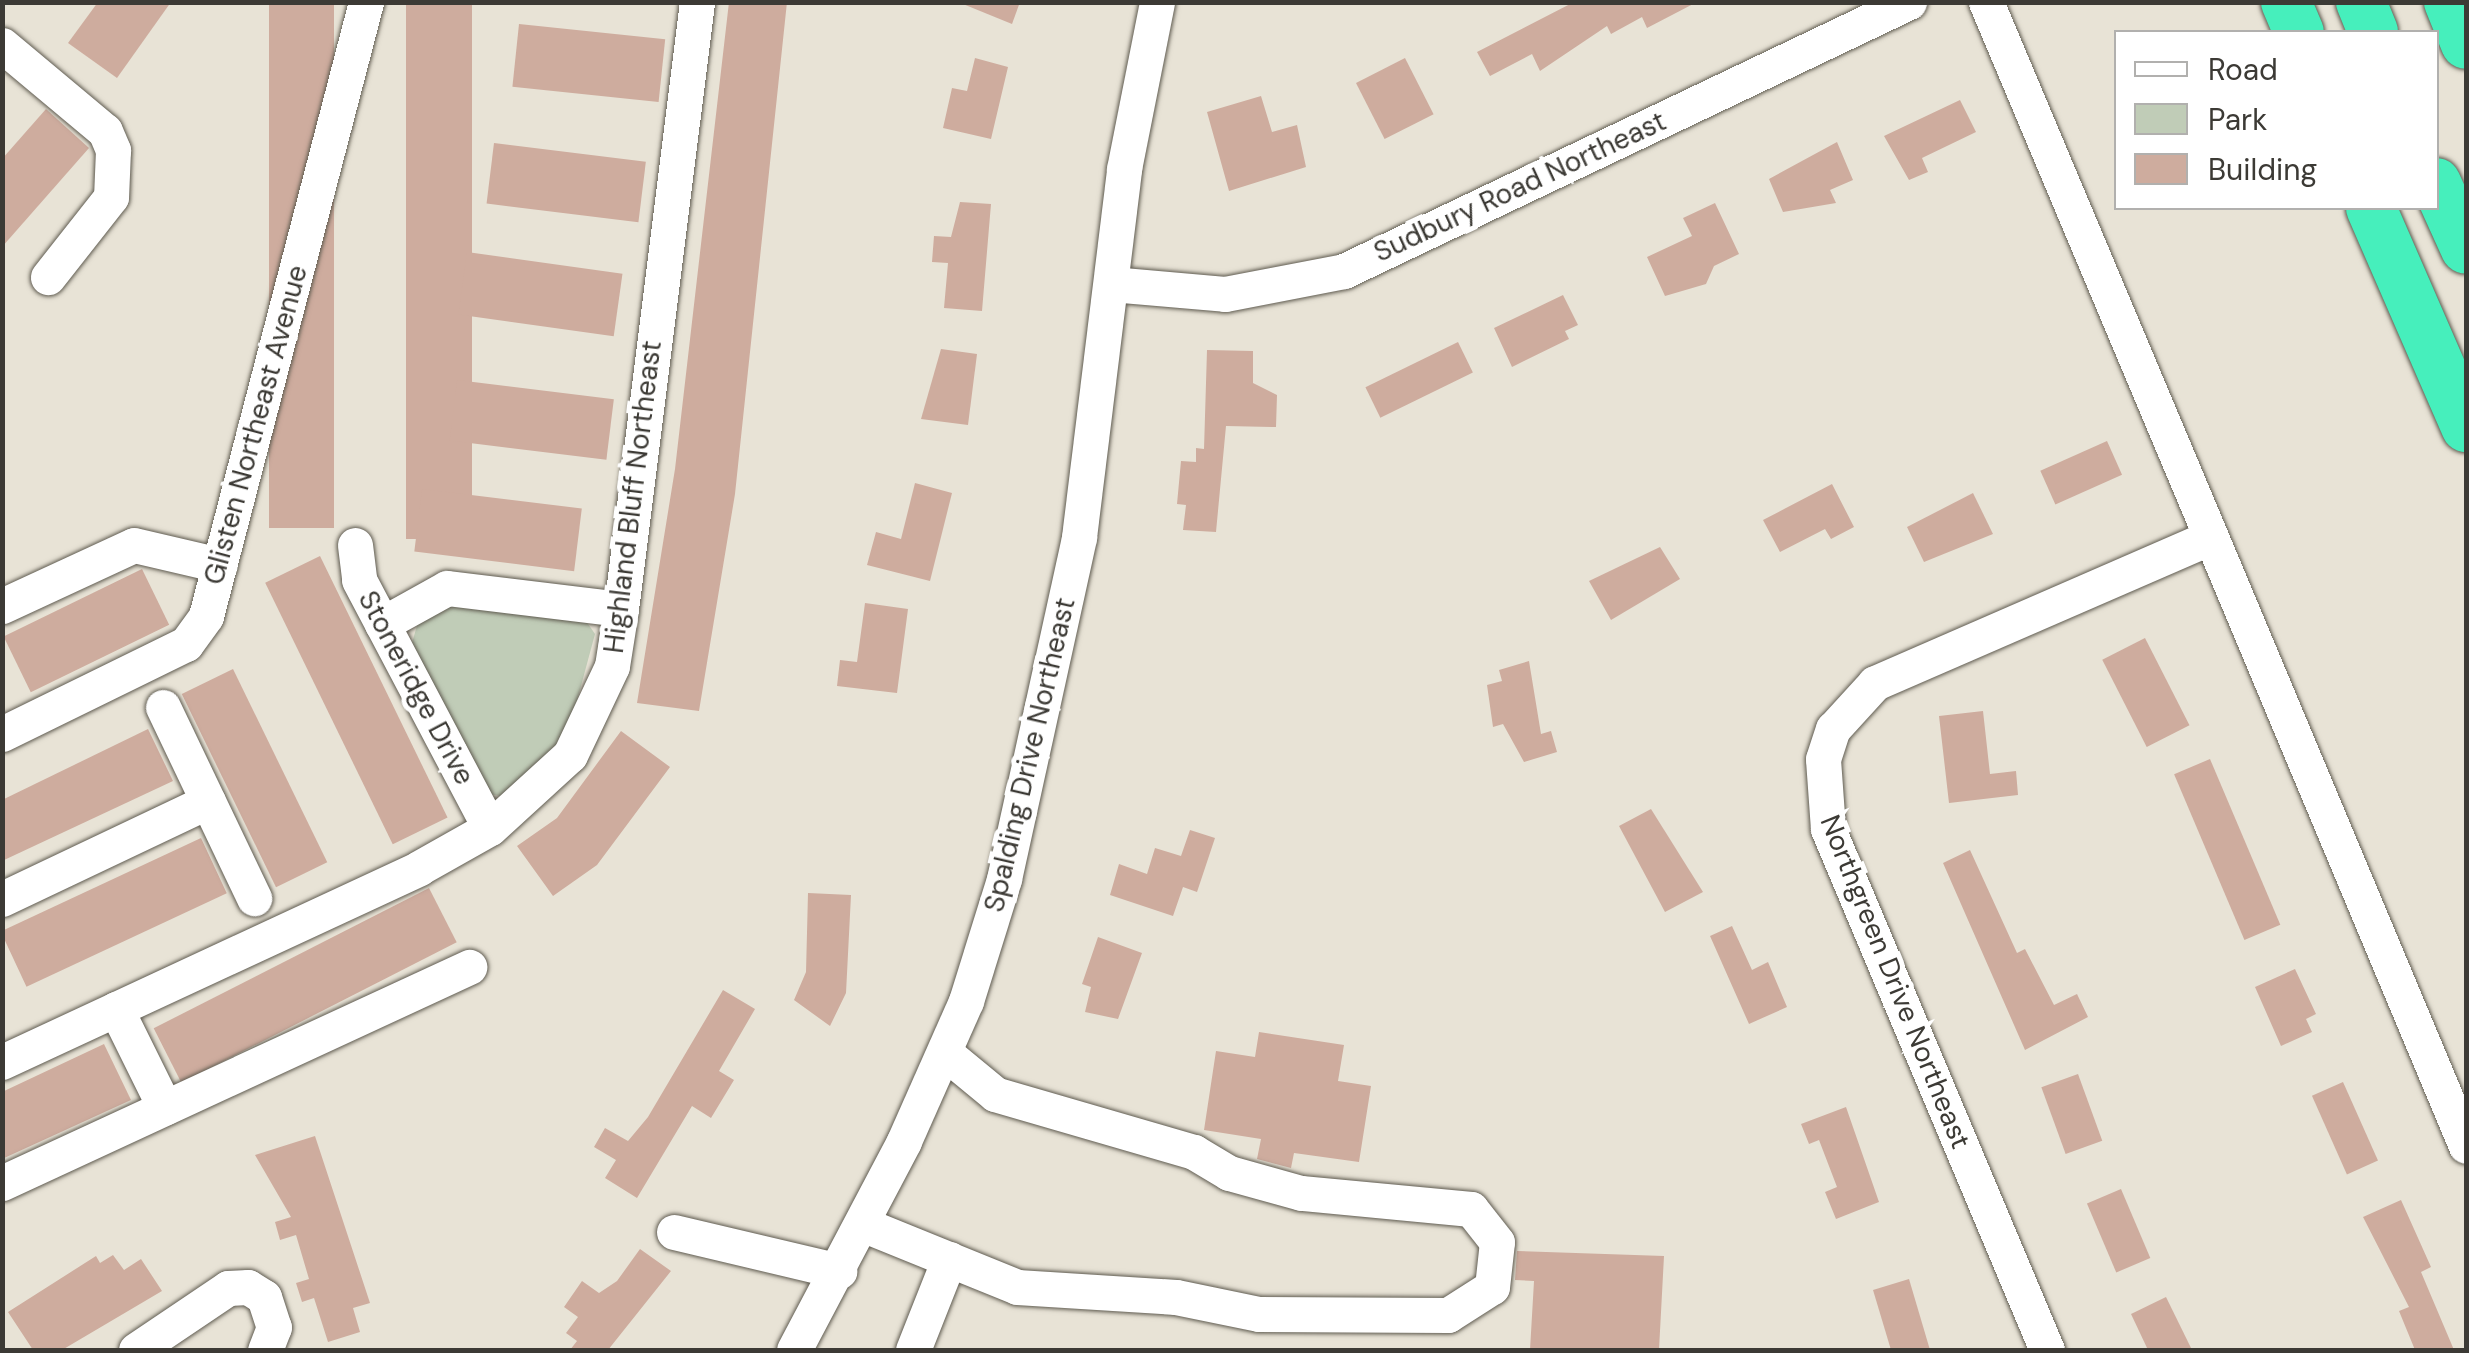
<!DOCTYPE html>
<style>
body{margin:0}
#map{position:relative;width:2469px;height:1353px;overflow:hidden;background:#e8e3d6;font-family:"DM Sans",sans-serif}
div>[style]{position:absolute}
.green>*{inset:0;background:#c0ccb7}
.building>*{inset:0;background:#ceac9e;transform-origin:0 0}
.roads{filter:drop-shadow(0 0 2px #5f5b50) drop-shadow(0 0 2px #5f5b50)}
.minor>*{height:35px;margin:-17.5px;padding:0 17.5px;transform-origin:17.5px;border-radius:17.5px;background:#fff}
.highway>*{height:50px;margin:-25px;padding:0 25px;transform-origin:25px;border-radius:25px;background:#46efbc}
span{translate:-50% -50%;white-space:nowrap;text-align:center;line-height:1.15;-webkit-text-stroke:10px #fff;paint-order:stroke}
.street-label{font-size:28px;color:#3c3a35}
.frame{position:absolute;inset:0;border:5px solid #3c3a35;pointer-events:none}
.legend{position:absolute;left:2114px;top:30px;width:325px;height:180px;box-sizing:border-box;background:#fff;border:2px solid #b1b0ae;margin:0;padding:12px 18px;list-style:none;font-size:30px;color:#3c3a35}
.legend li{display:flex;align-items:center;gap:20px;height:50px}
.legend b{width:50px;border:2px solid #b1b0ae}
</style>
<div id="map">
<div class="green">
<i style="clip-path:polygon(457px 601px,586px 621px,595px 634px,571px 723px,531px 780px,500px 796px,489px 794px,412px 643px,420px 615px)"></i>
</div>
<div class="building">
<i style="clip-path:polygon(98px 2px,171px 2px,117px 78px,68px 43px)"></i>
<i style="left:269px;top:2px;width:65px;height:526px"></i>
<i style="left:406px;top:2px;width:66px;height:537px"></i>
<i style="clip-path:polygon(729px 2px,787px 2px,735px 494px,699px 711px,637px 703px,675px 469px)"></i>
<i style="clip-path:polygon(958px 2px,1020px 2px,1012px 24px)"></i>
<i style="clip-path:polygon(1574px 2px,1697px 2px,1647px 28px,1642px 17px,1611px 34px,1607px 26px,1540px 71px,1532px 54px,1490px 76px,1477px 52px)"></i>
<i style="left:519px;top:24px;width:147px;height:63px;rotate:6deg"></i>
<i style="clip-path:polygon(975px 58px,1008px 67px,991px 139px,943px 128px,952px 88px,967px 91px)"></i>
<i style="left:1405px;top:58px;width:63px;height:55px;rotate:63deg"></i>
<i style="clip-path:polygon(1261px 96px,1272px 132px,1297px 125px,1306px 167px,1229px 191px,1207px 112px)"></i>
<i style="clip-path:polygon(1960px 100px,1976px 132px,1922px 158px,1928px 172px,1909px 180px,1884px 136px)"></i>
<i style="clip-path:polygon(46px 109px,89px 148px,2px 247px,2px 159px)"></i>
<i style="clip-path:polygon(1837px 142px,1853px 180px,1830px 190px,1836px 203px,1783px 212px,1769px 179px)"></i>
<i style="left:494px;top:143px;width:153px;height:61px;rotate:7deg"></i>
<i style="clip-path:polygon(960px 202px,991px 204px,982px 311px,944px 308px,948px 263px,932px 262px,934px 236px,951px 237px)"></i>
<i style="clip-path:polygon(1715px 203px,1739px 254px,1714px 266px,1706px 284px,1665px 296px,1647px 257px,1692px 236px,1683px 218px)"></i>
<i style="left:467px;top:252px;width:157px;height:63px;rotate:8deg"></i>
<i style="clip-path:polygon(1563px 295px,1578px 325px,1565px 331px,1569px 339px,1512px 367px,1494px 328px)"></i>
<i style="left:1458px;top:342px;width:34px;height:103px;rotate:64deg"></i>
<i style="clip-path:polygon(941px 349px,977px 354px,968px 425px,921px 419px)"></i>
<i style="clip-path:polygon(1207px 350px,1253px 351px,1253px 383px,1277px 395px,1276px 427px,1226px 426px,1216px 532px,1183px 530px,1186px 505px,1177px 504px,1181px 461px,1196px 462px,1196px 448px,1204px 449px)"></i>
<i style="left:457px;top:380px;width:158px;height:61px;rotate:7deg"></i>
<i style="left:2107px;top:441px;width:37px;height:73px;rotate:66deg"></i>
<i style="clip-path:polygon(915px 483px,952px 493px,930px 581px,867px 565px,876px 532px,901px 539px)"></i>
<i style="clip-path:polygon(1832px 484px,1854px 527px,1831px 539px,1825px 529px,1780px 552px,1763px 520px)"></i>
<i style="left:422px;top:489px;width:161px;height:63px;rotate:7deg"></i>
<i style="clip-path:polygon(1973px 493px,1993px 534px,1924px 562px,1907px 527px)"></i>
<i style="clip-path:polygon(1660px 547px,1680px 579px,1611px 620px,1589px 581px)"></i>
<i style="left:320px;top:556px;width:291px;height:61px;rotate:64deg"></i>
<i style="left:142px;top:569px;width:62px;height:154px;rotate:64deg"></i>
<i style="clip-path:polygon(865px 603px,908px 609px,897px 693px,837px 686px,840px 660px,857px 662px)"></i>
<i style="left:2145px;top:638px;width:98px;height:48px;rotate:63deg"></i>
<i style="clip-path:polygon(1529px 661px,1541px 734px,1551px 731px,1557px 752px,1524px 762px,1503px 724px,1493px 727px,1487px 685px,1502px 681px,1499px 670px)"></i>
<i style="left:233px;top:669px;width:215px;height:57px;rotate:64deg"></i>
<i style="clip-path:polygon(1983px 711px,1990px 774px,2016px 771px,2018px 795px,1949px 803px,1939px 716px)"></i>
<i style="clip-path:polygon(148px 729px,173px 781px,2px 861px,2px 800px)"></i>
<i style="clip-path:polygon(621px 731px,670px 767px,597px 865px,553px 896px,517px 846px,557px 818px)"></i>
<i style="left:2210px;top:759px;width:180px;height:39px;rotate:67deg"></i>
<i style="clip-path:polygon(1651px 809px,1703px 892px,1665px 912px,1619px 826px)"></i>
<i style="clip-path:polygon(1190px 830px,1215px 838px,1197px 892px,1183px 887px,1173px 916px,1110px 895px,1119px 864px,1147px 874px,1155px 848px,1181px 856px)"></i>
<i style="left:201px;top:838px;width:61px;height:221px;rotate:65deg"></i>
<i style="clip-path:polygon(1970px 850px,2017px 953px,2025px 949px,2054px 1005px,2077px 994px,2088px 1017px,2025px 1050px,1943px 863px)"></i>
<i style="left:429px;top:888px;width:61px;height:309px;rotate:63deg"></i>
<i style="clip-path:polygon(808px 893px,851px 895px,846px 993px,830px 1026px,794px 1000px,806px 972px)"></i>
<i style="clip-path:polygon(1732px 926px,1752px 970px,1768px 962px,1787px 1007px,1749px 1024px,1710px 936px)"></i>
<i style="clip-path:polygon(1098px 937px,1142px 953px,1118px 1019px,1085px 1012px,1091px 987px,1082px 984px)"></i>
<i style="clip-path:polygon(2295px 969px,2316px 1014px,2306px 1019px,2312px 1032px,2281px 1046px,2255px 987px)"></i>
<i style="clip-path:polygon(723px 990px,755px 1009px,719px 1071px,734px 1080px,711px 1118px,692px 1106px,637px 1198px,605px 1178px,616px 1160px,594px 1147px,605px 1128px,628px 1141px,648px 1117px)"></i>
<i style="clip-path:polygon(1259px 1032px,1344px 1045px,1338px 1081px,1371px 1086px,1359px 1162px,1294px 1153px,1291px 1168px,1257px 1159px,1261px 1139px,1204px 1130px,1216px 1051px,1255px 1057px)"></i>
<i style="clip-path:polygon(104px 1044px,131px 1100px,2px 1159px,2px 1092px)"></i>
<i style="left:2078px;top:1074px;width:71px;height:39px;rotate:70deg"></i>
<i style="left:2343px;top:1082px;width:86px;height:34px;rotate:66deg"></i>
<i style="clip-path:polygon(1846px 1107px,1879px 1202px,1836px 1219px,1825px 1192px,1837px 1187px,1819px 1140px,1809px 1144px,1801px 1124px)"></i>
<i style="clip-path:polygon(315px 1136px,370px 1303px,353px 1308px,360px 1332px,328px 1342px,314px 1298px,302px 1302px,296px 1283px,309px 1279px,296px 1235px,280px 1240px,275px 1222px,291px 1217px,255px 1155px)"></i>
<i style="left:2121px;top:1189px;width:75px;height:37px;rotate:67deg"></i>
<i style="clip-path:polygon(2401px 1200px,2431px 1267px,2421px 1272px,2454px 1350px,2415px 1350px,2399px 1311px,2409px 1307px,2363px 1217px)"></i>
<i style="clip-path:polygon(640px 1249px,671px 1271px,608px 1350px,570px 1350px,577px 1341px,566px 1333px,578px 1317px,564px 1307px,582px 1281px,599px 1293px,617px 1281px)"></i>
<i style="clip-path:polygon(1517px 1251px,1664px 1256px,1659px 1350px,1530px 1350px,1534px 1281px,1515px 1280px)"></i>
<i style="clip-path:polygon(113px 1255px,124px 1270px,141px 1259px,162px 1291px,62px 1350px,33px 1350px,8px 1312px,96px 1256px,100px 1263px)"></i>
<i style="clip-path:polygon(1909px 1279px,1930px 1350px,1891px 1350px,1873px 1290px)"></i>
<i style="clip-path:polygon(2166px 1297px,2192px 1350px,2148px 1350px,2131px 1314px)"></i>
</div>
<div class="roads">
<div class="minor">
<i style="left:1986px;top:2px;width:580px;rotate:67.19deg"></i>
<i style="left:2px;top:45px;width:134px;rotate:39.9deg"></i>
<i style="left:105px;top:131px;width:21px;rotate:67deg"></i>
<i style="left:113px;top:150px;width:47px;rotate:92.4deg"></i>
<i style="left:111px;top:197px;width:102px;rotate:128.2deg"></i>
<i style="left:1111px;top:284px;width:114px;rotate:5deg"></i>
<i style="left:1225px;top:294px;width:121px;rotate:-10.9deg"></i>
<i style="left:1344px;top:271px;width:626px;rotate:-25.46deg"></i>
<i style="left:355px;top:545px;width:35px;rotate:83deg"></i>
<i style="left:359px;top:580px;width:280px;rotate:62.2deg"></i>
<i style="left:2px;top:606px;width:145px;rotate:-24.8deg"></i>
<i style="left:134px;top:545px;width:88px;rotate:13.1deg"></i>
<i style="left:382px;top:624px;width:74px;rotate:-29deg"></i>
<i style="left:447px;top:588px;width:175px;rotate:6.9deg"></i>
<i style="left:163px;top:707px;width:212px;rotate:64.5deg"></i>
<i style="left:2px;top:734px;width:205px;rotate:-26.1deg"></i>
<i style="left:186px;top:644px;width:34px;rotate:-54deg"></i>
<i style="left:206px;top:616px;width:635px;rotate:-75.39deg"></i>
<i style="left:2px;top:899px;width:228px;rotate:-25.4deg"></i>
<i style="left:116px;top:1009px;width:110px;rotate:63.7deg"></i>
<i style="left:2px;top:1062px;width:460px;rotate:-24.9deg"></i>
<i style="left:419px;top:868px;width:81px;rotate:-29.4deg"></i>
<i style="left:490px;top:828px;width:108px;rotate:-42.4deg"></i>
<i style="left:570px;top:755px;width:98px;rotate:-64.7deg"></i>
<i style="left:612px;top:666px;width:58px;rotate:-81deg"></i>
<i style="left:621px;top:609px;width:612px;rotate:-82.86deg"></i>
<i style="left:2px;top:1183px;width:515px;rotate:-24.82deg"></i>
<i style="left:862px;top:1224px;width:167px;rotate:22.1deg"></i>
<i style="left:1017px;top:1287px;width:159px;rotate:3.6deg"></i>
<i style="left:1176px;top:1297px;width:85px;rotate:11.6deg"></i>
<i style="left:1259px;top:1314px;width:189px;rotate:0.3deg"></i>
<i style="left:1448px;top:1315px;width:52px;rotate:-32.5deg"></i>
<i style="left:1492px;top:1287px;width:45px;rotate:-83.7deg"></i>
<i style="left:1497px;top:1242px;width:42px;rotate:-128.2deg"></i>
<i style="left:1471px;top:1209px;width:171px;rotate:-174.6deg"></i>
<i style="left:1301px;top:1193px;width:75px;rotate:-164.5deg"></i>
<i style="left:1229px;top:1173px;width:41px;rotate:-149deg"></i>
<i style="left:1194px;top:1152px;width:207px;rotate:-163.8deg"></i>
<i style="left:995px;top:1094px;width:66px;rotate:-140.5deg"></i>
<i style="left:674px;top:1232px;width:170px;rotate:13.3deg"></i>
<i style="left:136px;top:1350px;width:111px;rotate:-34deg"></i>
<i style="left:228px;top:1288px;width:20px;rotate:-3deg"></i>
<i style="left:248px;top:1287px;width:19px;rotate:32deg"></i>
<i style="left:264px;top:1297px;width:32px;rotate:72deg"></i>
<i style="left:274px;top:1327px;width:25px;rotate:111deg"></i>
<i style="left:794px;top:1350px;width:236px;rotate:-62.2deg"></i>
<i style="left:904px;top:1141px;width:153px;rotate:-66.1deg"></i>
<i style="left:966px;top:1001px;width:128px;rotate:-72.7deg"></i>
<i style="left:1004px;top:879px;width:350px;rotate:-77.6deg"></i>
<i style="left:1079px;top:537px;width:371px;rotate:-83deg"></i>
<i style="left:1124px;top:169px;width:170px;rotate:-78.8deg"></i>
<i style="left:913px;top:1350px;width:98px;rotate:-68.4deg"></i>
<i style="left:2047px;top:1350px;width:565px;rotate:-112.8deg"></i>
<i style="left:1828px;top:829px;width:70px;rotate:-94.1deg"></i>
<i style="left:1823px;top:759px;width:32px;rotate:-72deg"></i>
<i style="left:1833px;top:729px;width:62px;rotate:-47.6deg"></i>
<i style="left:1875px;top:683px;width:366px;rotate:-23.5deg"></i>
<i style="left:2211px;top:537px;width:660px;rotate:67.28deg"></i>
</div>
<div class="highway">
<i style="left:2286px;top:2px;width:33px;rotate:67deg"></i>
<i style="left:2361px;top:2px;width:32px;rotate:68deg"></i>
<i style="left:2449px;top:2px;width:45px;rotate:68deg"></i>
<i style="left:2436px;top:183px;width:72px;rotate:65.6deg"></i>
<i style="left:2371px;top:208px;width:239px;rotate:66.5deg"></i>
</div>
</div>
<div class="street-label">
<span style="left:1520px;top:187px;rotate:-25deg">Sudbury Road Northeast</span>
<span style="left:256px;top:425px;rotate:-75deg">Glisten Northeast Avenue</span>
<span style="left:633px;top:497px;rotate:-83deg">Highland Bluff Northeast</span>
<span style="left:416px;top:688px;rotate:62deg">Stoneridge Drive</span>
<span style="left:1030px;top:755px;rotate:-77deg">Spalding Drive Northeast</span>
<span style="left:1895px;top:982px;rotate:68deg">Northgreen Drive Northeast</span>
</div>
<div class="frame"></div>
<ul class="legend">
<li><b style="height:12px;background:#fff"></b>Road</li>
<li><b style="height:28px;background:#c0ccb7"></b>Park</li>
<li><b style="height:28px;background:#ceac9e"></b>Building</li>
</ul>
</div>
